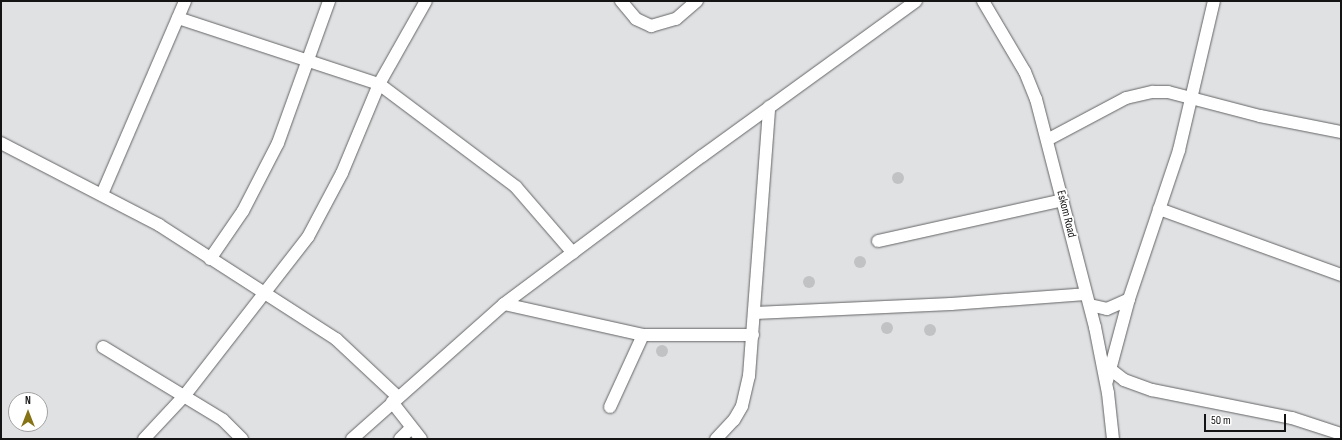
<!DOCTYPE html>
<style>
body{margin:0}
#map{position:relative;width:1342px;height:440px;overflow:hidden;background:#e0e1e3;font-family:"Sofia Sans Condensed",sans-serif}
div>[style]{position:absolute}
.building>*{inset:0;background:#c1c2c4}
.round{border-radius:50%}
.roads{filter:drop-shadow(0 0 1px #636465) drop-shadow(0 0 1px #636465)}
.minor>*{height:12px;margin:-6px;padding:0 6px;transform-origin:6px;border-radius:6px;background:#fff}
span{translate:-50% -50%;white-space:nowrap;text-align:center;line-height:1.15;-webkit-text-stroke:3.5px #fff;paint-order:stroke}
.street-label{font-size:12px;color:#141415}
.frame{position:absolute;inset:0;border:2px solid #141415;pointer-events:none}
.north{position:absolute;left:8px;top:392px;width:40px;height:40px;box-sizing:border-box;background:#fff;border:1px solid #a1a1a1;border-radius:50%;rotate:0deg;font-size:11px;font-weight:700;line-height:16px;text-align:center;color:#141415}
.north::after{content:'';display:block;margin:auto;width:14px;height:18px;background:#867316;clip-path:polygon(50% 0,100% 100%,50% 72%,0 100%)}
.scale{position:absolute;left:1204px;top:414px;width:82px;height:18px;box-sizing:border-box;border:2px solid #141415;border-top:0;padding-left:5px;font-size:12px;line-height:14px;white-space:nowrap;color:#141415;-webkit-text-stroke:3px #fff;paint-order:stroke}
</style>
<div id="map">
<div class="building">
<i class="round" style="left:892px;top:172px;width:12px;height:12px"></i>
<i class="round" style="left:854px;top:256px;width:12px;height:12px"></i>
<i class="round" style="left:803px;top:276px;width:12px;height:12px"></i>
<i class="round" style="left:881px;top:322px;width:12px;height:12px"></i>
<i class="round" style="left:924px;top:324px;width:12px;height:12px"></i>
<i class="round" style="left:656px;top:345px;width:12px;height:12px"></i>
</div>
<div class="roads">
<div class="minor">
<i style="left:621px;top:1px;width:23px;rotate:50deg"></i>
<i style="left:636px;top:19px;width:17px;rotate:25deg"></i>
<i style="left:651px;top:26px;width:26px;rotate:-16deg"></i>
<i style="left:676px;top:19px;width:28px;rotate:-41deg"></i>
<i style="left:983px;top:1px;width:82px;rotate:59.4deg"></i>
<i style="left:1025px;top:72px;width:29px;rotate:68deg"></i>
<i style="left:1036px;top:99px;width:236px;rotate:75.5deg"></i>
<i style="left:1095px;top:327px;width:67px;rotate:78.9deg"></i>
<i style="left:1108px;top:393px;width:46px;rotate:83.8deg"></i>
<i style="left:178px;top:18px;width:212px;rotate:18.2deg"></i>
<i style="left:379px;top:84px;width:171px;rotate:36.9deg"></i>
<i style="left:516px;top:187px;width:87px;rotate:49.2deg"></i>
<i style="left:1047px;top:140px;width:89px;rotate:-28deg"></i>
<i style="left:1126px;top:98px;width:28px;rotate:-13deg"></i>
<i style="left:1153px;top:92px;width:15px"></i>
<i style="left:1168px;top:92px;width:95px;rotate:14.6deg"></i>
<i style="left:1260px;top:116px;width:83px;rotate:11.2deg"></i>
<i style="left:1px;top:143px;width:178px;rotate:27.4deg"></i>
<i style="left:159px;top:225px;width:211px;rotate:32.8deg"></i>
<i style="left:336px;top:339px;width:85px;rotate:43.1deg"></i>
<i style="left:102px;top:194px;width:210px;rotate:-66.7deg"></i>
<i style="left:1159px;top:209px;width:194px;rotate:19.9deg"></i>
<i style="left:878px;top:241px;width:189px;rotate:-12.5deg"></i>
<i style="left:210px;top:259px;width:58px;rotate:-55.5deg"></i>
<i style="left:243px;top:211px;width:76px;rotate:-62.8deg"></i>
<i style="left:278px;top:143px;width:151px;rotate:-70.2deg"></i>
<i style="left:504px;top:304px;width:142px;rotate:12.6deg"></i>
<i style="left:643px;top:335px;width:110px"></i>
<i style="left:1090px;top:305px;width:17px;rotate:13deg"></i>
<i style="left:1107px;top:309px;width:24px;rotate:-24deg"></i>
<i style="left:755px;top:313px;width:196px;rotate:-2.6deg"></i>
<i style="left:951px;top:304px;width:135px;rotate:-4.2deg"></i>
<i style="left:103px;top:347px;width:140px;rotate:31.3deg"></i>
<i style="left:223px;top:420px;width:27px;rotate:45deg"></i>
<i style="left:1110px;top:369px;width:18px;rotate:38deg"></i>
<i style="left:1124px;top:380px;width:30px;rotate:20deg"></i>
<i style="left:1152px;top:390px;width:143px;rotate:11.3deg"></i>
<i style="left:1292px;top:418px;width:52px;rotate:18.1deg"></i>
<i style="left:1107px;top:381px;width:85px;rotate:-75deg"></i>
<i style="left:1129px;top:299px;width:157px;rotate:-71.4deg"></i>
<i style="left:1179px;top:150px;width:153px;rotate:-76.8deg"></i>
<i style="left:392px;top:402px;width:47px;rotate:51.9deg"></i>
<i style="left:610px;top:407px;width:79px;rotate:-65.4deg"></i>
<i style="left:144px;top:439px;width:60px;rotate:-47deg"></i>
<i style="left:185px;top:395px;width:200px;rotate:-52.1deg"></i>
<i style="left:308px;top:237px;width:72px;rotate:-62deg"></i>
<i style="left:342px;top:173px;width:96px;rotate:-67.4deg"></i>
<i style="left:379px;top:84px;width:95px;rotate:-60.5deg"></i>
<i style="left:352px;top:439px;width:203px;rotate:-41.6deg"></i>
<i style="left:504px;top:304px;width:247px;rotate:-36.8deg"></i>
<i style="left:702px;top:156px;width:264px;rotate:-35.9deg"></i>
<i style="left:400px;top:439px;width:16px;rotate:-45deg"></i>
<i style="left:716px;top:439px;width:26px;rotate:-47deg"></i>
<i style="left:734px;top:420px;width:16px;rotate:-60deg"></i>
<i style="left:742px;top:406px;width:31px;rotate:-77deg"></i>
<i style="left:749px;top:376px;width:270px;rotate:-85.7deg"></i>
</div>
</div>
<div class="street-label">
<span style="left:1066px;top:214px;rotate:76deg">Eskom Road</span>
</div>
<div class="frame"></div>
<div class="north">N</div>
<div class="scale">50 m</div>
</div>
